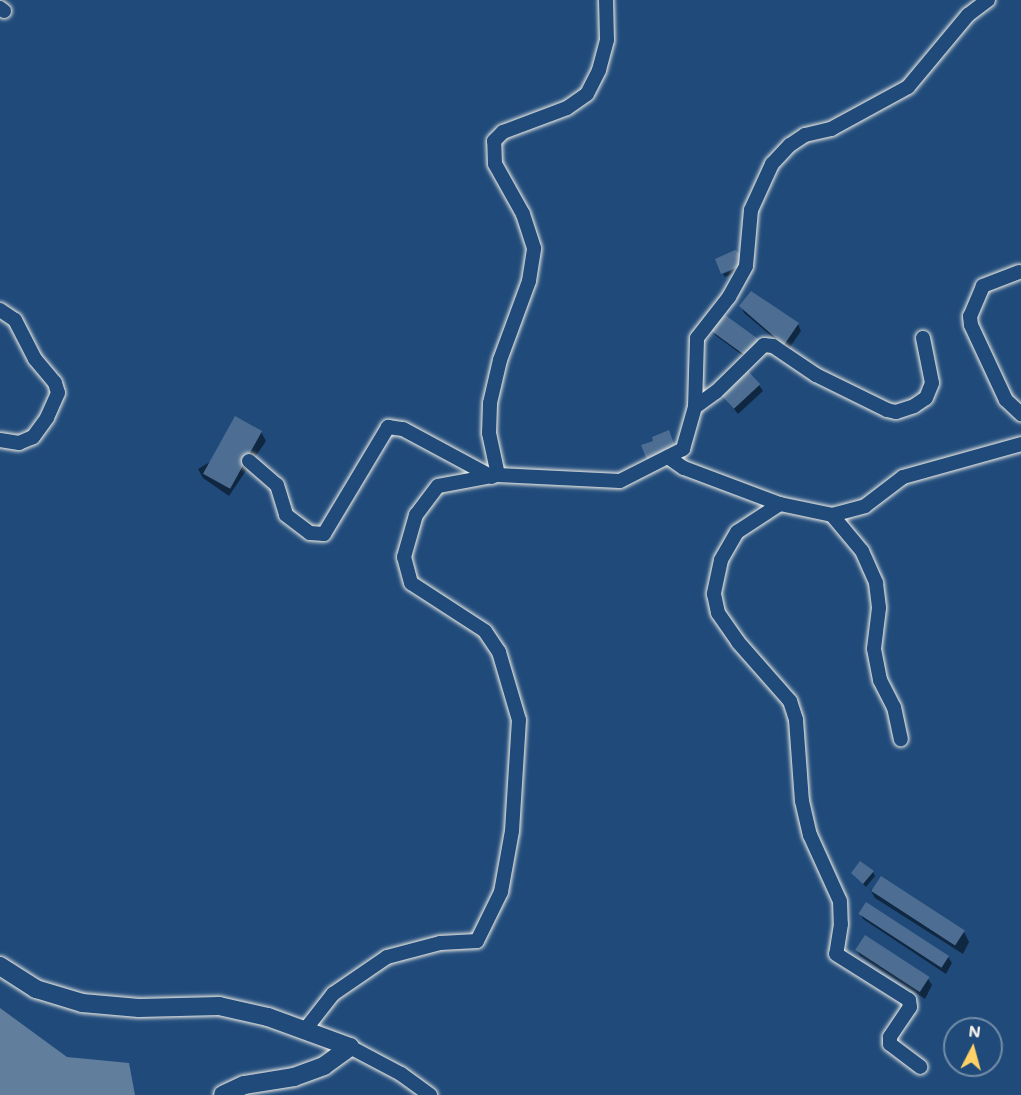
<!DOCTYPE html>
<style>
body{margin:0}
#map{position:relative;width:1021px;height:1095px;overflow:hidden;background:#1f4a7a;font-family:Mali,sans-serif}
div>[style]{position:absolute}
.water>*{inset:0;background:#627e9d}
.shadow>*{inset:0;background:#0007}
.building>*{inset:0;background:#4d6e92;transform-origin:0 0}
.roads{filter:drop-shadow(0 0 2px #f4f1e8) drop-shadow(0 0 2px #f4f1e8)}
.street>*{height:14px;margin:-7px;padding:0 7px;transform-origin:7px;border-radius:7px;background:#1f4a7a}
.secondary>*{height:18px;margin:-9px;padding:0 9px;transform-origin:9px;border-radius:9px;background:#1f4a7a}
span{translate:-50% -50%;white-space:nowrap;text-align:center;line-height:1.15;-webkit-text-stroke:6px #1f4a7a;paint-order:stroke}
.north{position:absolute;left:943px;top:1017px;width:60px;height:60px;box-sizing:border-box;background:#1f4a7a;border:2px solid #748da6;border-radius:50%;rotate:6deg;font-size:16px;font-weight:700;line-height:24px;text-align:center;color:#f4f1e8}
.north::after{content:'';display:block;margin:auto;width:21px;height:27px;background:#ffd166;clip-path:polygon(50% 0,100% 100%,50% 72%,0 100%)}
</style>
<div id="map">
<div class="water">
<i style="clip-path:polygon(0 1008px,67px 1057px,129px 1063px,135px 1095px,0 1095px)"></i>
</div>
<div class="shadow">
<i style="clip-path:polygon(742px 266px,741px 270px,725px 277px,723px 274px)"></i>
<i style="clip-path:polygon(741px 306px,798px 324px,801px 331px,788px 350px,744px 313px)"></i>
<i style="clip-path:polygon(711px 329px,763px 348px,753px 363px,715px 335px)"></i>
<i style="clip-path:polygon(759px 385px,763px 391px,738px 414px,723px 395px)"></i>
<i style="clip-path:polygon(261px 432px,266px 441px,229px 496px,203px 478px,198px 469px)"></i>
<i style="clip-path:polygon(873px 872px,875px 876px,866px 887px,853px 873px)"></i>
<i style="clip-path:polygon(870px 889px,964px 932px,969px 942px,963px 954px,875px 898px)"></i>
<i style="clip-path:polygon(860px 913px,948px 957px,952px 963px,946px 974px,863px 919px)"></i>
<i style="clip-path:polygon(856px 949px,928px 979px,932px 985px,925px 999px,860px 956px)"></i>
</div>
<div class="building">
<i style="clip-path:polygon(735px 250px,742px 256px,740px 266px,721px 274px,715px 259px)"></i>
<i style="clip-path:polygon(751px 291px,799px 323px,784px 345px,739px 306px)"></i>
<i style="left:721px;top:312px;width:49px;height:21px;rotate:36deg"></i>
<i style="left:748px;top:371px;width:18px;height:36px;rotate:47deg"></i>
<i style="left:235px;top:416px;width:31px;height:66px;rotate:29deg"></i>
<i style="clip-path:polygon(669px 430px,676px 449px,647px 460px,641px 445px,653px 441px,652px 437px)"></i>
<i style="clip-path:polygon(860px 861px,874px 871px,863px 884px,851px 873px)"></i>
<i style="left:881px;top:876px;width:100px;height:18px;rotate:33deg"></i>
<i style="left:866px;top:902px;width:99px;height:14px;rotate:33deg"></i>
<i style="left:865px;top:935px;width:77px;height:18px;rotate:33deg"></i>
</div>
<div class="roads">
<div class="street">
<i style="left:0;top:8px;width:5px;rotate:37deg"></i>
<i style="left:1019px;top:272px;width:39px;rotate:159deg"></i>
<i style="left:983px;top:286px;width:33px;rotate:113deg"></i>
<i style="left:970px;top:316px;width:9px;rotate:84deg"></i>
<i style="left:971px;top:325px;width:83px;rotate:65deg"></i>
<i style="left:1006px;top:400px;width:21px;rotate:43deg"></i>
<i style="left:0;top:310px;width:18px;rotate:34deg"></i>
<i style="left:15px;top:320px;width:44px;rotate:62.9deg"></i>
<i style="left:35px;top:359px;width:31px;rotate:50deg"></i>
<i style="left:55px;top:383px;width:10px;rotate:73deg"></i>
<i style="left:58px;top:393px;width:27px;rotate:114deg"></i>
<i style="left:47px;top:418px;width:24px;rotate:126deg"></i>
<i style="left:33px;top:437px;width:15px;rotate:157deg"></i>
<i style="left:19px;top:443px;width:19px;rotate:-171deg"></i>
<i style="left:695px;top:407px;width:26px;rotate:-36deg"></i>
<i style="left:716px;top:392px;width:67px;rotate:-44.4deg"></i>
<i style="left:764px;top:345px;width:9px;rotate:6deg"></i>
<i style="left:773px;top:346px;width:52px;rotate:34deg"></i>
<i style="left:816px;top:375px;width:79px;rotate:26.2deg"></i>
<i style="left:887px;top:410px;width:9px;rotate:13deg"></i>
<i style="left:896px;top:412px;width:19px;rotate:-18deg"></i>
<i style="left:914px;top:406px;width:14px;rotate:-34deg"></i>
<i style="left:926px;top:398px;width:16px;rotate:-68deg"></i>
<i style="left:932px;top:383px;width:46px;rotate:-101.3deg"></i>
<i style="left:668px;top:457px;width:19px;rotate:35deg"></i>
<i style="left:684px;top:468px;width:103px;rotate:20.6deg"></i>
<i style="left:780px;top:504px;width:53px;rotate:11.9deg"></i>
<i style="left:832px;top:515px;width:34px;rotate:-15deg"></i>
<i style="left:865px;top:506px;width:48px;rotate:-37.3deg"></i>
<i style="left:903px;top:477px;width:123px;rotate:-15.6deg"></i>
<i style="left:249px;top:461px;width:37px;rotate:41deg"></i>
<i style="left:277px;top:485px;width:31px;rotate:73deg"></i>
<i style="left:286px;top:515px;width:30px;rotate:37deg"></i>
<i style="left:310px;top:533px;width:14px;rotate:4deg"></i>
<i style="left:324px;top:534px;width:125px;rotate:-59.1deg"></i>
<i style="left:388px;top:427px;width:15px;rotate:8deg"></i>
<i style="left:403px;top:429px;width:101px;rotate:28.3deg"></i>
<i style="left:498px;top:475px;width:43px;rotate:-102.1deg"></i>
<i style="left:489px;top:433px;width:30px;rotate:-88deg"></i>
<i style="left:490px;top:403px;width:44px;rotate:-76.9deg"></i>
<i style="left:500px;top:360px;width:84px;rotate:-69.8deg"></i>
<i style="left:529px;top:281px;width:33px;rotate:-81deg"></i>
<i style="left:534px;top:248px;width:36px;rotate:-108deg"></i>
<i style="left:523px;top:214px;width:57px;rotate:-119.2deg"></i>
<i style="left:495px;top:164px;width:23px;rotate:-92deg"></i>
<i style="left:494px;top:141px;width:13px;rotate:-45deg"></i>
<i style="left:503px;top:132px;width:68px;rotate:-20.6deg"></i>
<i style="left:567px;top:108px;width:24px;rotate:-35deg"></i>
<i style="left:587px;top:94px;width:27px;rotate:-63deg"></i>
<i style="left:599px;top:70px;width:31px;rotate:-75deg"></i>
<i style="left:607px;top:40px;width:40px;rotate:-91.4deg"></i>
<i style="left:780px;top:504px;width:51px;rotate:146.9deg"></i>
<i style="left:737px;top:532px;width:32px;rotate:120deg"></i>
<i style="left:721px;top:560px;width:35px;rotate:102deg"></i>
<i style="left:714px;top:594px;width:19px;rotate:78deg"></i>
<i style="left:718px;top:613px;width:35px;rotate:55deg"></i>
<i style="left:738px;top:642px;width:79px;rotate:48.6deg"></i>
<i style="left:790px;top:701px;width:20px;rotate:72deg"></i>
<i style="left:796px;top:720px;width:81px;rotate:85.8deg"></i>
<i style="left:802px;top:801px;width:35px;rotate:77deg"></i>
<i style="left:810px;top:835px;width:72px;rotate:65.6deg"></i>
<i style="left:840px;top:901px;width:23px;rotate:88deg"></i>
<i style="left:841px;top:924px;width:30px;rotate:99deg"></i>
<i style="left:836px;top:954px;width:86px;rotate:32.2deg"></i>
<i style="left:909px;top:1000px;width:7px;rotate:82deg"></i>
<i style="left:910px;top:1007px;width:36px;rotate:124deg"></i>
<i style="left:890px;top:1037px;width:7px;rotate:90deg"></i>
<i style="left:890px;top:1044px;width:38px;rotate:37deg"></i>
<i style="left:832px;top:515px;width:47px;rotate:50.2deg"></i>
<i style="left:862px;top:551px;width:35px;rotate:66deg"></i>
<i style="left:876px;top:583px;width:25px;rotate:83deg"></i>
<i style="left:879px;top:608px;width:41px;rotate:97deg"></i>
<i style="left:874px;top:649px;width:32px;rotate:79deg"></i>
<i style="left:880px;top:680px;width:30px;rotate:63deg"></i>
<i style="left:894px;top:707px;width:33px;rotate:78deg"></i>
<i style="left:304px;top:1031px;width:47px;rotate:-51.9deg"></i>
<i style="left:333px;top:994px;width:65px;rotate:-34.4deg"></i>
<i style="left:387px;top:957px;width:55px;rotate:-14.8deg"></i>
<i style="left:440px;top:943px;width:37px;rotate:-3deg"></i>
<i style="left:477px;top:941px;width:55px;rotate:-63.9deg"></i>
<i style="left:501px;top:892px;width:62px;rotate:-79.8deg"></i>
<i style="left:512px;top:831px;width:111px;rotate:-86.4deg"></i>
<i style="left:519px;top:720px;width:71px;rotate:-106.4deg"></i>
<i style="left:499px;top:652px;width:25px;rotate:-124deg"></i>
<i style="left:485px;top:631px;width:88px;rotate:-147deg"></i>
<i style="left:411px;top:583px;width:27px;rotate:-105deg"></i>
<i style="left:404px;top:557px;width:44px;rotate:-74.1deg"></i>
<i style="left:416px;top:515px;width:36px;rotate:-53deg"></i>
<i style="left:438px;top:486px;width:61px;rotate:-10.4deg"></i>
<i style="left:498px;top:475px;width:122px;rotate:2.8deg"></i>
<i style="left:620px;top:481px;width:71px;rotate:-26.9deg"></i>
<i style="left:683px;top:449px;width:44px;rotate:-74.1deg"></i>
<i style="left:695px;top:407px;width:69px;rotate:-88.3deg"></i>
<i style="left:697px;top:338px;width:52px;rotate:-52deg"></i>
<i style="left:729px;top:297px;width:35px;rotate:-61deg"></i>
<i style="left:746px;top:266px;width:56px;rotate:-84.9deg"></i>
<i style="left:751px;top:210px;width:51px;rotate:-65.5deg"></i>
<i style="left:772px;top:164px;width:26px;rotate:-47deg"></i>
<i style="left:790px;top:145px;width:18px;rotate:-34deg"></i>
<i style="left:805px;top:135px;width:27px;rotate:-13deg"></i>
<i style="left:831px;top:129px;width:88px;rotate:-28.6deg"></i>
<i style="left:908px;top:87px;width:94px;rotate:-50.2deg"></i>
<i style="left:968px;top:15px;width:25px;rotate:-37deg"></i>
<i style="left:350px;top:1047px;width:58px;rotate:27.9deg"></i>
<i style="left:401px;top:1074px;width:36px;rotate:36deg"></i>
</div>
<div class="secondary">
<i style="left:0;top:966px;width:43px;rotate:32.6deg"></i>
<i style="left:36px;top:989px;width:48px;rotate:16.9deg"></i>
<i style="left:82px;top:1003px;width:57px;rotate:5deg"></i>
<i style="left:139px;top:1008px;width:80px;rotate:-1.4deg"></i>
<i style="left:219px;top:1006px;width:50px;rotate:12.7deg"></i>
<i style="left:268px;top:1017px;width:87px;rotate:20.1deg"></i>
<i style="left:350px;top:1047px;width:32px;rotate:144deg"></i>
<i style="left:324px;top:1066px;width:32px;rotate:160deg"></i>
<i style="left:294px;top:1077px;width:51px;rotate:170.9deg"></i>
<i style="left:244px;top:1085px;width:23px;rotate:155deg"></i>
</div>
</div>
<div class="north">N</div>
</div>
